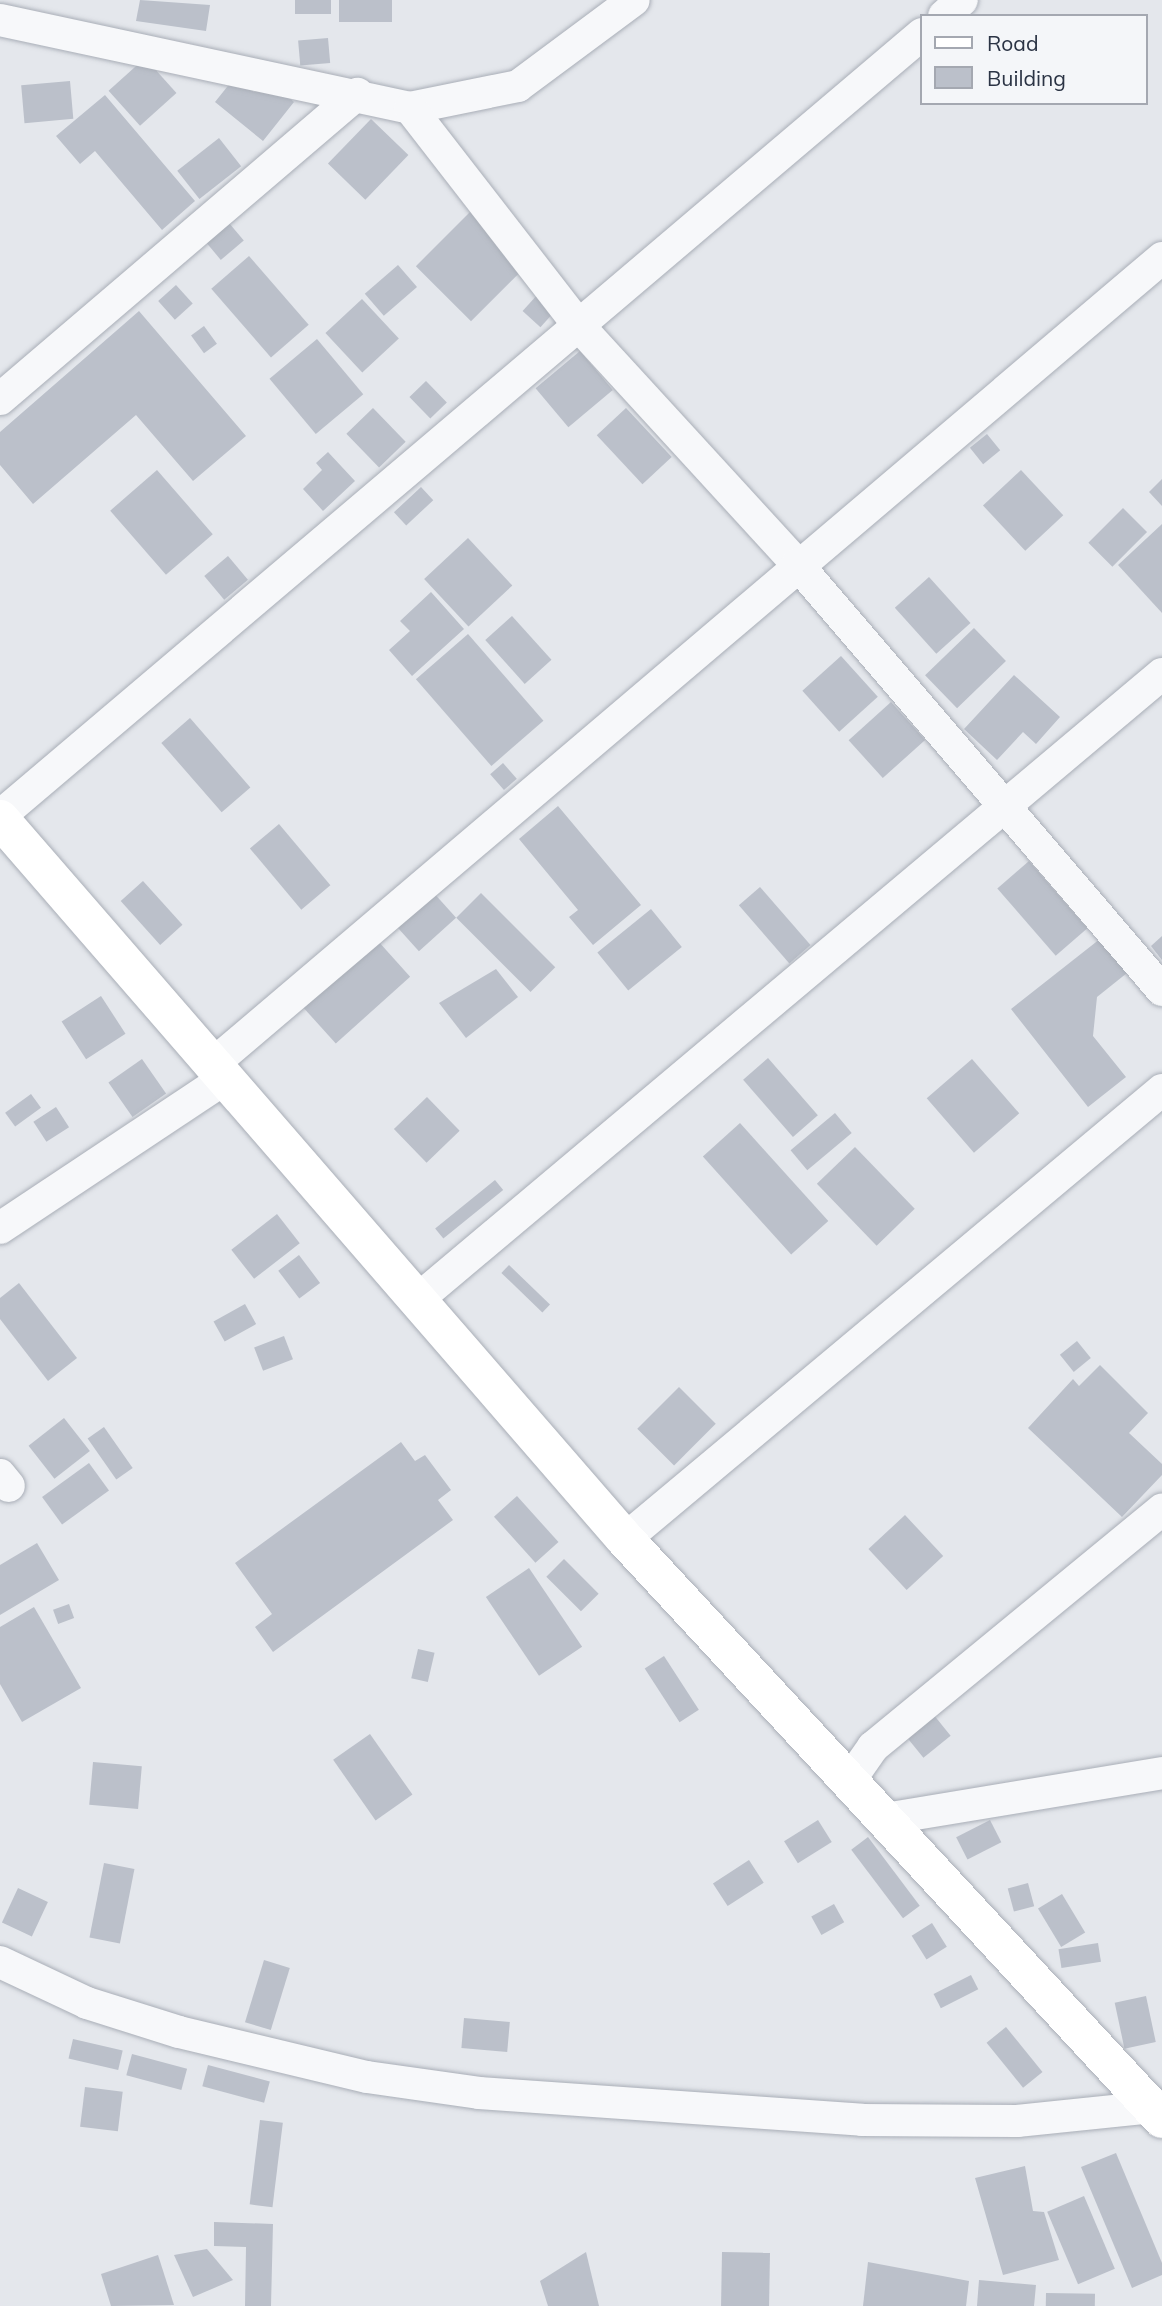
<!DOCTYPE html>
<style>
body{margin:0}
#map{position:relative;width:1162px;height:2306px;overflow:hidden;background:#e4e7ec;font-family:Mulish,sans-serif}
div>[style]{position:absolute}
.building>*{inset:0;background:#bbc0ca;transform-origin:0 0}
.roads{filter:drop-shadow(0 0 2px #a9aeb7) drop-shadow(0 0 2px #a9aeb7)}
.street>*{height:32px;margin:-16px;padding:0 16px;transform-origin:16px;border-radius:16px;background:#f7f8fa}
.secondary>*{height:38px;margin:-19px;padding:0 19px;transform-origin:19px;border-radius:19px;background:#fff}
span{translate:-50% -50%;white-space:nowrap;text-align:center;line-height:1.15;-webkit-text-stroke:5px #f4f6f9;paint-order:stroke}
.legend{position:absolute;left:920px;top:14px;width:228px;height:91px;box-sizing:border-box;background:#f4f6f9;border:2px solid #a4a8b1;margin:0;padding:9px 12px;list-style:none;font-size:21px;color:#2b3445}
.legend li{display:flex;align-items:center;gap:14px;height:35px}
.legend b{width:35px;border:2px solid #a4a8b1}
</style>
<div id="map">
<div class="building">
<i style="clip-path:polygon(140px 0,210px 5px,206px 31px,136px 21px)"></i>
<i style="left:295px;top:0;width:36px;height:14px"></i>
<i style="left:339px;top:0;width:53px;height:22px"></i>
<i style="left:328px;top:38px;width:25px;height:30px;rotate:85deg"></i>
<i style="left:145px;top:58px;width:47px;height:49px;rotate:48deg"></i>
<i style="clip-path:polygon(235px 77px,254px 92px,270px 82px,294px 102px,263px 141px,215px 102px)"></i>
<i style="left:70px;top:81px;width:38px;height:49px;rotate:85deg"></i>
<i style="clip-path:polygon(105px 95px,195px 201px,162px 230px,95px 151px,80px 164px,56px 136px)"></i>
<i style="left:371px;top:119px;width:52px;height:62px;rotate:44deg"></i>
<i style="left:219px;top:138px;width:36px;height:53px;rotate:52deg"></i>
<i style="left:471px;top:211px;width:78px;height:78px;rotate:45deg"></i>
<i style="left:229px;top:223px;width:23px;height:30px;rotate:50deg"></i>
<i style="left:249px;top:256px;width:91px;height:50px;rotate:49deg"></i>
<i style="left:398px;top:265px;width:29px;height:44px;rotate:49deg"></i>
<i style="left:176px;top:285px;width:25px;height:24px;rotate:48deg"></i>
<i style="left:538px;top:294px;width:24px;height:23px;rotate:42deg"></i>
<i style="left:362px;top:299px;width:54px;height:50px;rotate:47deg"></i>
<i style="clip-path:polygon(139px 311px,246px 436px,193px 481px,136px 415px,33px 504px,0 465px,0 432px)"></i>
<i style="left:204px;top:326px;width:22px;height:16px;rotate:54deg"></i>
<i style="left:317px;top:339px;width:72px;height:62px;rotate:50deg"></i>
<i style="left:580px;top:351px;width:51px;height:58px;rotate:50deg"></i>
<i style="left:426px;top:381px;width:30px;height:23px;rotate:46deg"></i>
<i style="left:373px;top:408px;width:47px;height:37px;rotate:46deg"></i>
<i style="left:626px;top:408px;width:67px;height:40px;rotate:47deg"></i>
<i style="left:987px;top:434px;width:21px;height:22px;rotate:51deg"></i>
<i style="clip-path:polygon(328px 452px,355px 481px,323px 511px,303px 489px,322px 470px,316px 463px)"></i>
<i style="left:157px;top:470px;width:85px;height:62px;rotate:49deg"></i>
<i style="left:1021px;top:470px;width:62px;height:52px;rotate:47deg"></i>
<i style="clip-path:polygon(1162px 479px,1162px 506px,1149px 492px)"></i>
<i style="left:421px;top:487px;width:18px;height:37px;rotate:47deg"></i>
<i style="left:1123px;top:508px;width:34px;height:49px;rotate:45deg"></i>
<i style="clip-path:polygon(1162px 524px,1162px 613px,1118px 565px)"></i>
<i style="left:468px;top:538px;width:65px;height:60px;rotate:47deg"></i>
<i style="left:228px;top:556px;width:31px;height:31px;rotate:50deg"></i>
<i style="left:929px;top:577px;width:62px;height:46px;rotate:48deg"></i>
<i style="clip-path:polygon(431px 592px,464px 629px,412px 676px,389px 650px,410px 631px,400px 621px)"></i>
<i style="left:512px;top:616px;width:59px;height:36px;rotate:48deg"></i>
<i style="left:974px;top:628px;width:46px;height:68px;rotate:46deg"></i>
<i style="left:468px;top:634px;width:115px;height:69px;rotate:49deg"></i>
<i style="left:841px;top:656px;width:55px;height:52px;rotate:48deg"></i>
<i style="clip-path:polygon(1014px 675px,1060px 717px,1036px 744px,1023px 732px,997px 760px,964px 729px)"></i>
<i style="left:891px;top:702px;width:51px;height:57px;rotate:48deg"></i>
<i style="left:190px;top:718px;width:92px;height:38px;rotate:49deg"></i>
<i style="left:503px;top:763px;width:21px;height:17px;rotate:49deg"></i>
<i style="clip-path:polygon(558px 806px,641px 905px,593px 945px,569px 917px,578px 910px,519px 839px)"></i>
<i style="left:279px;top:824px;width:80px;height:38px;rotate:50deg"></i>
<i style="left:1029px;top:861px;width:89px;height:42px;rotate:49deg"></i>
<i style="left:143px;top:881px;width:59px;height:30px;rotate:48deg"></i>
<i style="left:760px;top:887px;width:77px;height:28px;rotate:49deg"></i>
<i style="left:432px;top:891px;width:36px;height:50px;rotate:48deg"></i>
<i style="left:481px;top:893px;width:105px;height:35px;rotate:45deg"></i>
<i style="left:651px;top:909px;width:49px;height:69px;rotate:51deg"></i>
<i style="clip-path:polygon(1105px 935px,1132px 969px,1097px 997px,1093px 1036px,1126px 1077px,1088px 1107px,1011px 1009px)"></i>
<i style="clip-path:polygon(1162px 936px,1162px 960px,1151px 946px)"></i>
<i style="left:378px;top:941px;width:48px;height:100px;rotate:48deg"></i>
<i style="clip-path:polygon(496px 969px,518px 997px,466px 1038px,439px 1003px)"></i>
<i style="left:101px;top:996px;width:45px;height:47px;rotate:57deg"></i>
<i style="left:768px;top:1058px;width:76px;height:33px;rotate:49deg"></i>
<i style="left:142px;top:1059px;width:42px;height:41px;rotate:55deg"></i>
<i style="left:972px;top:1059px;width:72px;height:60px;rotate:49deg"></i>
<i style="left:31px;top:1094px;width:17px;height:32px;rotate:54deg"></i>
<i style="left:427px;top:1097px;width:47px;height:46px;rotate:46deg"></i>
<i style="left:56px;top:1107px;width:24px;height:27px;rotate:57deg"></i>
<i style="left:835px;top:1113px;width:26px;height:58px;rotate:50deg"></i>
<i style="left:740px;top:1123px;width:132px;height:50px;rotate:48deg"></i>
<i style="left:855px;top:1147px;width:86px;height:53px;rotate:46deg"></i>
<i style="left:495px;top:1180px;width:13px;height:77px;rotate:51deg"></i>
<i style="left:277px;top:1214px;width:37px;height:58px;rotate:52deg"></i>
<i style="left:299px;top:1255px;width:35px;height:26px;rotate:53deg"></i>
<i style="left:509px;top:1265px;width:57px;height:11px;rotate:44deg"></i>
<i style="clip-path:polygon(19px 1283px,77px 1358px,48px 1381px,0 1319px,0 1298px)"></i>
<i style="left:245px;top:1304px;width:23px;height:36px;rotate:61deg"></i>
<i style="left:284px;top:1336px;width:25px;height:32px;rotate:69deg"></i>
<i style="left:1077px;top:1341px;width:22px;height:22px;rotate:51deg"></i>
<i style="clip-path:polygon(1100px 1365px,1148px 1413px,1129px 1433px,1162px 1464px,1162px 1475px,1122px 1517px,1028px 1428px,1073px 1379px,1079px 1386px)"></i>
<i style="left:679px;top:1387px;width:52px;height:59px;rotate:45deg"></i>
<i style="left:64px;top:1418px;width:42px;height:45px;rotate:52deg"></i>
<i style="left:104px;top:1427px;width:50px;height:20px;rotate:55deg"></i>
<i style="clip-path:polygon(401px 1442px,415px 1461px,425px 1455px,451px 1490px,438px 1500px,453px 1520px,273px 1652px,255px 1627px,272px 1614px,235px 1563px)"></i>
<i style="left:89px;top:1463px;width:34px;height:58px;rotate:54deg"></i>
<i style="left:517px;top:1496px;width:62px;height:31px;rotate:48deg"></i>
<i style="left:905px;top:1515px;width:56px;height:50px;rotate:47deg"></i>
<i style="clip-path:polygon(37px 1543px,59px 1580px,0 1615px,0 1565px)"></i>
<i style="left:564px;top:1559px;width:49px;height:25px;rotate:45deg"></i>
<i style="left:529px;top:1568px;width:95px;height:52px;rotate:56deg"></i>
<i style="left:69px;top:1604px;width:15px;height:17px;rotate:70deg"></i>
<i style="clip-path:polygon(34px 1607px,81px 1688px,22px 1722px,0 1684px,0 1627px)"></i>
<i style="left:418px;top:1649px;width:17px;height:30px;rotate:13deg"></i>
<i style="left:664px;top:1656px;width:64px;height:23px;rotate:57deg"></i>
<i style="left:933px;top:1714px;width:28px;height:35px;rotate:51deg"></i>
<i style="left:370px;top:1734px;width:74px;height:45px;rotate:55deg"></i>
<i style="left:93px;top:1762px;width:49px;height:43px;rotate:5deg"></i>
<i style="left:818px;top:1820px;width:26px;height:40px;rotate:58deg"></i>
<i style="left:990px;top:1820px;width:25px;height:38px;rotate:63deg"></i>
<i style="left:868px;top:1837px;width:86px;height:21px;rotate:53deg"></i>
<i style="left:749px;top:1860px;width:27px;height:43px;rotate:57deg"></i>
<i style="left:104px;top:1863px;width:31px;height:76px;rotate:11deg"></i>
<i style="left:1028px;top:1883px;width:24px;height:21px;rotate:75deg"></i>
<i style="left:18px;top:1888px;width:33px;height:38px;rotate:25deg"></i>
<i style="left:1062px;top:1894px;width:45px;height:28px;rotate:59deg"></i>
<i style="left:834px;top:1904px;width:21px;height:26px;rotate:61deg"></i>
<i style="left:932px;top:1923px;width:28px;height:24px;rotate:58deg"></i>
<i style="left:1098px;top:1943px;width:19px;height:40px;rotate:81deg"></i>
<i style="left:264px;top:1960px;width:27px;height:65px;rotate:17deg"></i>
<i style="left:971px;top:1975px;width:16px;height:42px;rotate:63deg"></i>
<i style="left:1146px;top:1996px;width:47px;height:32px;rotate:78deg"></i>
<i style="left:464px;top:2018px;width:46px;height:30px;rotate:5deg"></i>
<i style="left:1006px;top:2027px;width:58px;height:25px;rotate:51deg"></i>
<i style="left:73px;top:2039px;width:51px;height:20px;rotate:13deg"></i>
<i style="left:132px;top:2054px;width:57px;height:22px;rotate:15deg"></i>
<i style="left:208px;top:2065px;width:64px;height:22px;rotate:15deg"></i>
<i style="left:85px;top:2087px;width:38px;height:40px;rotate:7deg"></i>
<i style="left:260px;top:2120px;width:23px;height:85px;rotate:7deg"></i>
<i style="clip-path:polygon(1116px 2153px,1162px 2263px,1162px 2275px,1132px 2288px,1081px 2167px)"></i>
<i style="clip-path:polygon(1025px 2166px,1033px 2211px,1044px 2212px,1059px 2260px,1003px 2275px,975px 2178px)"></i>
<i style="left:1084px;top:2196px;width:79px;height:40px;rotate:67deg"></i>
<i style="clip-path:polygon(214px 2222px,273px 2224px,271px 2306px,245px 2306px,246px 2247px,214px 2246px)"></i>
<i style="clip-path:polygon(207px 2249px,233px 2280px,193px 2297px,174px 2255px)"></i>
<i style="clip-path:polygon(586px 2252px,599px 2306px,548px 2306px,540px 2281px)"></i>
<i style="left:722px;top:2252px;width:48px;height:54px;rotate:1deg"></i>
<i style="clip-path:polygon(158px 2255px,174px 2305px,111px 2306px,101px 2274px)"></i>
<i style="clip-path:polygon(868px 2262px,969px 2281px,966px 2306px,863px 2306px)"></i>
<i style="clip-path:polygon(979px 2280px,1036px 2285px,1034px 2306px,977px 2306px)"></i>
<i style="left:1046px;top:2293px;width:49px;height:13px;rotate:1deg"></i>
</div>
<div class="roads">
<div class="street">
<i style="left:944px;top:16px;width:24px;rotate:-42deg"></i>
<i style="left:0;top:20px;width:419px;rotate:12.1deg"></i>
<i style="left:410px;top:108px;width:110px;rotate:-11.5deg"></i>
<i style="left:518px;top:86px;width:144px;rotate:-36.6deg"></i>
<i style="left:410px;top:108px;width:276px;rotate:52.2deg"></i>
<i style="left:579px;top:326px;width:323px;rotate:47.5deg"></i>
<i style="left:797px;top:564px;width:561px;rotate:49.41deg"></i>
<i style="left:0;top:399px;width:470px;rotate:-40.5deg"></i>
<i style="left:0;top:816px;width:1209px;rotate:-40.3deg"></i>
<i style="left:213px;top:1064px;width:1245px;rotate:-40.34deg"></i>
<i style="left:0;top:1228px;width:271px;rotate:-33.6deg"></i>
<i style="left:417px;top:1300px;width:973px;rotate:-40.04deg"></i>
<i style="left:0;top:1475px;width:14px;rotate:51deg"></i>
<i style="left:625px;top:1539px;width:700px;rotate:-39.9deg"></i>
<i style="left:850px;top:1780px;width:40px;rotate:-55.1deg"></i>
<i style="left:873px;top:1747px;width:374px;rotate:-39.4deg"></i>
<i style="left:885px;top:1819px;width:281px;rotate:-9.4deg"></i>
<i style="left:0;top:1962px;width:96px;rotate:25.2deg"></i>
<i style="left:87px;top:2003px;width:96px;rotate:17.5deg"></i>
<i style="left:179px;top:2032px;width:193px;rotate:13.5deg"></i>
<i style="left:367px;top:2077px;width:113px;rotate:8.1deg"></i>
<i style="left:479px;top:2093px;width:384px;rotate:4deg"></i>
<i style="left:862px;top:2120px;width:155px;rotate:0.4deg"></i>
<i style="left:1017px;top:2121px;width:146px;rotate:-5.9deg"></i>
</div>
<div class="secondary">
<i style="left:0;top:819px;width:951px;rotate:49.05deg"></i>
<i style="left:623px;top:1537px;width:793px;rotate:47.2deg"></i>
</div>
</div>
<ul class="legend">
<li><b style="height:9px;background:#fff"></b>Road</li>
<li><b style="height:19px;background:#bbc0ca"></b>Building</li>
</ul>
</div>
